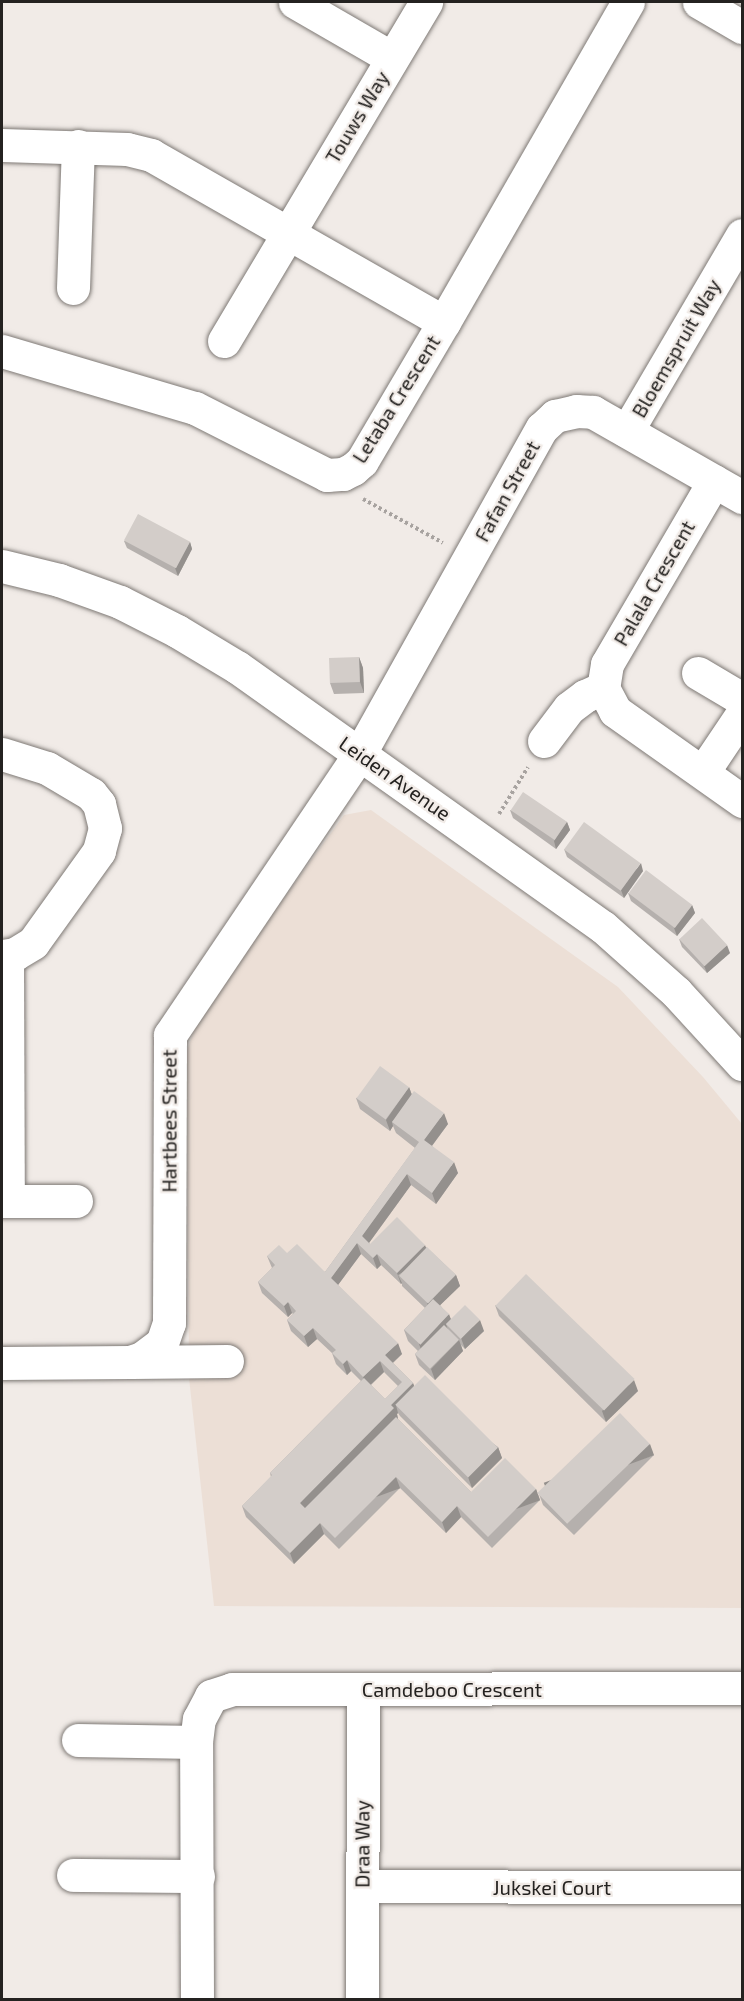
<!DOCTYPE html>
<style>
body{margin:0}
#map{position:relative;width:744px;height:2001px;overflow:hidden;background:#f1ebe7;font-family:"Exo 2",sans-serif}
div>[style]{position:absolute}
.built>*{inset:0;background:#ecdfd6}
.path>*{height:4px;margin-top:-2px;transform-origin:0;background:repeating-linear-gradient(90deg,#a8a3a0 0 3px,transparent 0 6px)}
.roads{filter:drop-shadow(0 0 2px #7e7975) drop-shadow(0 0 2px #7e7975)}
.minor>*{height:33px;margin:-16.5px;padding:0 16.5px;transform-origin:16.5px;border-radius:16.5px;background:#fff}
.wall>*{inset:0;background:#b5b0ad}
.shaded-wall>*{inset:0;background:#94908d;transform-origin:0 0}
.building>*{inset:0;background:#d3cdc9;transform-origin:0 0}
span{translate:-50% -50%;white-space:nowrap;text-align:center;line-height:1.15;-webkit-text-stroke:4.5px #f1ebe7;paint-order:stroke}
.street-label{font-size:20px;color:#242220}
.frame{position:absolute;inset:0;border:3px solid #242220;pointer-events:none}
</style>
<div id="map">
<div class="built">
<i style="clip-path:polygon(371px 810px,618px 987px,703px 1077px,742px 1124px,742px 1608px,214px 1606px,189px 1378px,187px 1051px,199px 1015px,344px 815px)"></i>
</div>
<div class="path">
<i style="left:363px;top:499px;width:91px;rotate:28.8deg"></i>
<i style="left:499px;top:814px;width:55px;rotate:-58.3deg"></i>
</div>
<div class="roads">
<div class="minor">
<i style="left:295px;top:2px;width:112px;rotate:30deg"></i>
<i style="left:699px;top:2px;width:50px;rotate:30.2deg"></i>
<i style="left:2px;top:145px;width:125px;rotate:1.8deg"></i>
<i style="left:127px;top:149px;width:25px;rotate:14deg"></i>
<i style="left:151px;top:155px;width:337px;rotate:29.7deg"></i>
<i style="left:73px;top:288px;width:142px;rotate:-88deg"></i>
<i style="left:224px;top:341px;width:395px;rotate:-59.2deg"></i>
<i style="left:2px;top:351px;width:201px;rotate:16.5deg"></i>
<i style="left:195px;top:408px;width:148px;rotate:26.9deg"></i>
<i style="left:327px;top:475px;width:16px;rotate:-4deg"></i>
<i style="left:343px;top:474px;width:11px;rotate:-27deg"></i>
<i style="left:353px;top:469px;width:12px;rotate:-42deg"></i>
<i style="left:362px;top:461px;width:161px;rotate:-59.5deg"></i>
<i style="left:444px;top:322px;width:369px;rotate:-60.1deg"></i>
<i style="left:627px;top:431px;width:227px;rotate:-59.6deg"></i>
<i style="left:714px;top:481px;width:212px;rotate:120.3deg"></i>
<i style="left:607px;top:664px;width:24px;rotate:99deg"></i>
<i style="left:603px;top:688px;width:26px;rotate:62deg"></i>
<i style="left:615px;top:711px;width:156px;rotate:35.3deg"></i>
<i style="left:2px;top:566px;width:59px;rotate:13.8deg"></i>
<i style="left:59px;top:580px;width:65px;rotate:19.8deg"></i>
<i style="left:120px;top:602px;width:64px;rotate:27deg"></i>
<i style="left:177px;top:631px;width:70px;rotate:31deg"></i>
<i style="left:237px;top:667px;width:449px;rotate:35.4deg"></i>
<i style="left:603px;top:927px;width:98px;rotate:41.7deg"></i>
<i style="left:676px;top:992px;width:98px;rotate:47.5deg"></i>
<i style="left:698px;top:673px;width:51px;rotate:30.6deg"></i>
<i style="left:544px;top:741px;width:41px;rotate:-52.9deg"></i>
<i style="left:569px;top:708px;width:20px;rotate:-37deg"></i>
<i style="left:585px;top:696px;width:20px;rotate:-24deg"></i>
<i style="left:2px;top:754px;width:47px;rotate:17.3deg"></i>
<i style="left:47px;top:768px;width:51px;rotate:30.6deg"></i>
<i style="left:91px;top:794px;width:13px;rotate:51deg"></i>
<i style="left:99px;top:804px;width:25px;rotate:76deg"></i>
<i style="left:105px;top:828px;width:24px;rotate:105deg"></i>
<i style="left:99px;top:851px;width:113px;rotate:125.7deg"></i>
<i style="left:33px;top:943px;width:21px;rotate:149deg"></i>
<i style="left:15px;top:954px;width:13px;rotate:171deg"></i>
<i style="left:703px;top:772px;width:70px;rotate:-56.1deg"></i>
<i style="left:7px;top:956px;width:245px;rotate:89.8deg"></i>
<i style="left:2px;top:1201px;width:74px"></i>
<i style="left:132px;top:1362px;width:95px;rotate:-0.6deg"></i>
<i style="left:2px;top:1363px;width:128px;rotate:-0.4deg"></i>
<i style="left:130px;top:1362px;width:13px;rotate:-18deg"></i>
<i style="left:142px;top:1358px;width:25px;rotate:-37deg"></i>
<i style="left:162px;top:1343px;width:21px;rotate:-71deg"></i>
<i style="left:169px;top:1323px;width:288px;rotate:-89.8deg"></i>
<i style="left:170px;top:1035px;width:340px;rotate:-56deg"></i>
<i style="left:360px;top:753px;width:372px;rotate:-60.8deg"></i>
<i style="left:542px;top:428px;width:18px;rotate:-43deg"></i>
<i style="left:555px;top:416px;width:22px;rotate:-13deg"></i>
<i style="left:576px;top:411px;width:17px;rotate:3deg"></i>
<i style="left:593px;top:412px;width:172px;rotate:29.7deg"></i>
<i style="left:78px;top:1740px;width:118px;rotate:1deg"></i>
<i style="left:73px;top:1875px;width:125px;rotate:0.5deg"></i>
<i style="left:362px;top:1886px;width:380px;rotate:0.2deg"></i>
<i style="left:197px;top:2000px;width:258px;rotate:-90.2deg"></i>
<i style="left:196px;top:1742px;width:23px;rotate:-83deg"></i>
<i style="left:199px;top:1719px;width:26px;rotate:-62deg"></i>
<i style="left:211px;top:1696px;width:22px;rotate:-18deg"></i>
<i style="left:232px;top:1689px;width:510px;rotate:-0.11deg"></i>
<i style="left:362px;top:2000px;width:311px;rotate:-89.8deg"></i>
</div>
</div>
<div class="wall">
<i style="clip-path:polygon(124px 541px,190px 542px,192px 549px,178px 576px,127px 548px)"></i>
<i style="clip-path:polygon(359px 657px,363px 668px,364px 693px,334px 694px,330px 683px)"></i>
<i style="clip-path:polygon(510px 810px,567px 822px,570px 830px,556px 849px,513px 818px)"></i>
<i style="clip-path:polygon(564px 849px,643px 871px,624px 898px,567px 857px)"></i>
<i style="clip-path:polygon(628px 893px,692px 905px,695px 913px,677px 936px,631px 901px)"></i>
<i style="clip-path:polygon(679px 939px,730px 953px,707px 973px,682px 947px)"></i>
<i style="clip-path:polygon(evenodd,409px 1087px,412px 1095px,448px 1124px,432px 1146px,458px 1173px,436px 1204px,411px 1185px,369px 1243px,370px 1244px,426px 1247px,456px 1275px,460px 1286px,440px 1305px,451px 1319px,484px 1331px,465px 1349px,461px 1345px,463px 1351px,435px 1380px,419px 1365px,415px 1354px,418px 1351px,408px 1341px,404px 1330px,425px 1308px,402px 1286px,402px 1283px,401px 1284px,381px 1265px,377px 1269px,361px 1254px,338px 1285px,402px 1354px,393px 1363px,413px 1383px,414px 1386px,498px 1447px,502px 1458px,472px 1488px,400px 1416px,398px 1413px,397px 1414px,398px 1419px,471px 1492px,536px 1489px,540px 1500px,492px 1548px,461px 1517px,446px 1533px,400px 1488px,339px 1549px,324px 1534px,294px 1564px,246px 1517px,242px 1506px,271px 1477px,270px 1473px,361px 1381px,351px 1371px,347px 1375px,336px 1364px,332px 1353px,317px 1339px,308px 1347px,291px 1331px,287px 1320px,293px 1314px,292px 1313px,288px 1317px,262px 1293px,258px 1282px,272px 1268px,267px 1256px,287px 1253px,325px 1272px,415px 1148px,396px 1133px,393px 1126px,390px 1131px,360px 1109px,356px 1098px,409px 1087px,384px 1372px,398px 1386px,385px 1399px,371px 1385px,384px 1372px)"></i>
<i style="clip-path:polygon(495px 1305px,638px 1391px,606px 1422px,499px 1316px)"></i>
<i style="clip-path:polygon(654px 1455px,574px 1535px,543px 1505px,539px 1494px)"></i>
</div>
<div class="shaded-wall">
<i style="clip-path:polygon(190px 542px,192px 549px,178px 576px,175px 568px)"></i>
<i style="clip-path:polygon(359px 657px,363px 668px,364px 693px,360px 682px)"></i>
<i style="clip-path:polygon(567px 822px,570px 830px,556px 849px,554px 841px)"></i>
<i style="clip-path:polygon(641px 863px,643px 871px,624px 898px,621px 890px)"></i>
<i style="clip-path:polygon(692px 905px,695px 913px,677px 936px,674px 928px)"></i>
<i style="clip-path:polygon(727px 945px,730px 953px,707px 973px,704px 966px)"></i>
<i style="clip-path:polygon(409px 1087px,413px 1098px,392px 1122px,393px 1126px,390px 1131px,386px 1120px)"></i>
<i style="clip-path:polygon(444px 1113px,448px 1124px,428px 1151px,424px 1140px)"></i>
<i style="clip-path:polygon(454px 1162px,458px 1173px,436px 1204px,432px 1193px)"></i>
<i style="clip-path:polygon(407px 1174px,411px 1185px,366px 1247px,362px 1236px)"></i>
<i style="clip-path:polygon(357px 1243px,361px 1254px,335px 1289px,331px 1278px)"></i>
<i style="clip-path:polygon(425px 1245px,429px 1256px,398px 1275px,402px 1283px,401px 1284px,397px 1273px)"></i>
<i style="clip-path:polygon(377px 1254px,381px 1265px,377px 1269px,373px 1258px)"></i>
<i style="clip-path:polygon(456px 1275px,460px 1286px,431px 1314px,427px 1303px)"></i>
<i style="clip-path:polygon(288px 1302px,292px 1313px,288px 1317px,284px 1306px)"></i>
<i style="clip-path:polygon(449px 1314px,453px 1325px,446px 1324px,448px 1330px,423px 1355px,419px 1344px)"></i>
<i style="clip-path:polygon(480px 1320px,484px 1331px,465px 1349px,461px 1338px)"></i>
<i style="clip-path:polygon(313px 1328px,317px 1339px,308px 1347px,304px 1336px)"></i>
<i style="clip-path:polygon(459px 1340px,463px 1351px,435px 1380px,431px 1369px)"></i>
<i style="clip-path:polygon(398px 1343px,402px 1354px,389px 1366px,385px 1355px)"></i>
<i style="clip-path:polygon(347px 1360px,351px 1371px,347px 1375px,343px 1364px)"></i>
<i style="clip-path:polygon(380px 1361px,384px 1372px,367px 1388px,363px 1377px)"></i>
<i style="clip-path:polygon(634px 1380px,638px 1391px,606px 1422px,602px 1411px)"></i>
<i style="clip-path:polygon(413px 1383px,417px 1394px,396px 1405px,398px 1413px,397px 1414px,398px 1419px,304px 1514px,300px 1503px,391px 1405px)"></i>
<i style="left:650px;top:1444px;width:12px;height:113px;rotate:70deg"></i>
<i style="clip-path:polygon(498px 1447px,502px 1458px,472px 1488px,468px 1477px)"></i>
<i style="left:396px;top:1477px;width:12px;height:86px;rotate:70deg"></i>
<i style="left:536px;top:1489px;width:12px;height:68px;rotate:70deg"></i>
<i style="clip-path:polygon(457px 1506px,461px 1517px,446px 1533px,442px 1522px)"></i>
<i style="clip-path:polygon(320px 1523px,324px 1534px,294px 1564px,290px 1553px)"></i>
</div>
<div class="building">
<i style="left:138px;top:514px;width:59px;height:30px;rotate:28deg"></i>
<i style="left:359px;top:657px;width:25px;height:30px;rotate:88deg"></i>
<i style="left:523px;top:792px;width:53px;height:22px;rotate:34deg"></i>
<i style="left:584px;top:822px;width:70px;height:34px;rotate:36deg"></i>
<i style="left:646px;top:870px;width:58px;height:29px;rotate:37deg"></i>
<i style="left:702px;top:918px;width:37px;height:31px;rotate:47deg"></i>
<i style="left:380px;top:1066px;width:36px;height:40px;rotate:36deg"></i>
<i style="clip-path:polygon(414px 1091px,444px 1113px,424px 1140px,454px 1162px,432px 1193px,407px 1174px,362px 1236px,370px 1244px,397px 1217px,425px 1245px,397px 1273px,377px 1254px,373px 1258px,357px 1243px,331px 1278px,398px 1343px,385px 1355px,413px 1383px,391px 1405px,394px 1408px,300px 1503px,305px 1508px,396px 1417px,471px 1492px,505px 1458px,536px 1489px,488px 1537px,457px 1506px,442px 1522px,396px 1477px,335px 1538px,320px 1523px,290px 1553px,242px 1506px,272px 1475px,270px 1473px,364px 1378px,385px 1399px,402px 1382px,380px 1361px,363px 1377px,347px 1360px,343px 1364px,332px 1353px,336px 1350px,313px 1328px,304px 1336px,287px 1320px,296px 1311px,288px 1302px,284px 1306px,258px 1282px,275px 1265px,267px 1256px,279px 1245px,287px 1253px,297px 1244px,325px 1272px,419px 1142px,392px 1122px)"></i>
<i style="left:427px;top:1247px;width:40px;height:40px;rotate:44deg"></i>
<i style="left:526px;top:1274px;width:151px;height:44px;rotate:44deg"></i>
<i style="left:433px;top:1299px;width:22px;height:42px;rotate:43deg"></i>
<i style="left:465px;top:1305px;width:21px;height:27px;rotate:45deg"></i>
<i style="left:444px;top:1325px;width:21px;height:41px;rotate:45deg"></i>
<i style="left:425px;top:1375px;width:103px;height:42px;rotate:45deg"></i>
<i style="left:620px;top:1413px;width:43px;height:115px;rotate:46deg"></i>
</div>
<div class="street-label">
<span style="left:357px;top:117px;rotate:-59deg">Touws Way</span>
<span style="left:676px;top:348px;rotate:-60deg">Bloemspruit Way</span>
<span style="left:396px;top:399px;rotate:-58deg">Letaba Crescent</span>
<span style="left:507px;top:491px;rotate:-61deg">Fafan Street</span>
<span style="left:654px;top:583px;rotate:-60deg">Palala Crescent</span>
<span style="left:395px;top:778px;rotate:35deg">Leiden Avenue</span>
<span style="left:169px;top:1121px;rotate:-90deg">Hartbees Street</span>
<span style="left:452px;top:1689px">Camdeboo Crescent</span>
<span style="left:362px;top:1844px;rotate:-90deg">Draa Way</span>
<span style="left:552px;top:1887px">Jukskei Court</span>
</div>
<div class="frame"></div>
</div>
